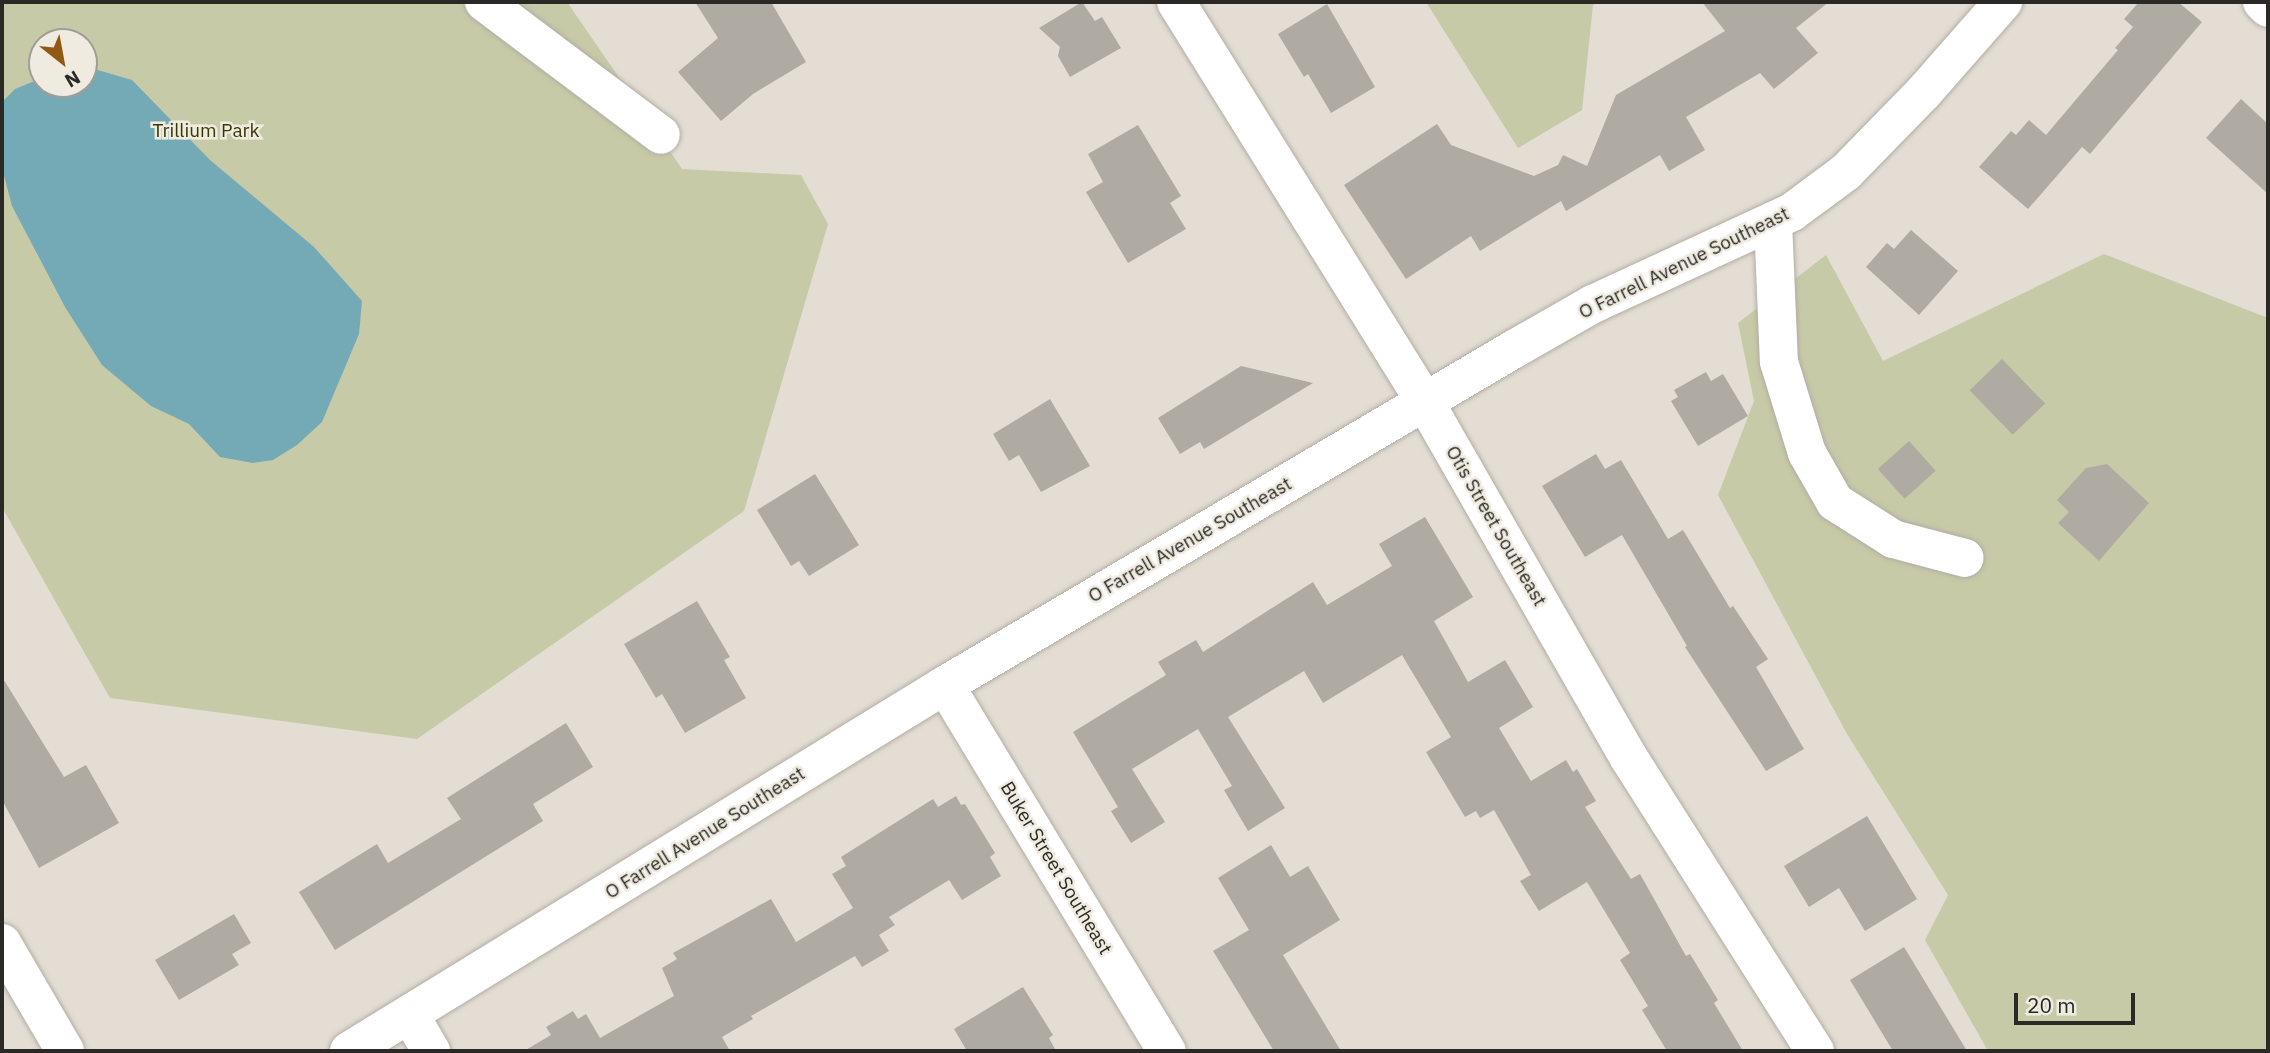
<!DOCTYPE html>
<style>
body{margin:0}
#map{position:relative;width:2270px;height:1053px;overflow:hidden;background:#e3ddd4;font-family:"IBM Plex Sans",sans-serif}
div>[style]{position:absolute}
.green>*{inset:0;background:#c7caa7}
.water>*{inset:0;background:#74a9b6}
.building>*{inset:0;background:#b0aba2;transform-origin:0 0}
.roads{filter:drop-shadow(0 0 2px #b2ada4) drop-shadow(0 0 2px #b2ada4)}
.street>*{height:38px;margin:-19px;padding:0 19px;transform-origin:19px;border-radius:19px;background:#fff}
.secondary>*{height:38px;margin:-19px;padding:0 19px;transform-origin:19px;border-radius:19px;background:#fff}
span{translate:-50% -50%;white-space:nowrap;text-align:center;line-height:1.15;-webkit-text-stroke:5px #f0ebe1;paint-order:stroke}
.park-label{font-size:19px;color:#373802}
.street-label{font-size:19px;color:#2b2925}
.frame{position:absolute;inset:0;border:4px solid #2b2925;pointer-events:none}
.north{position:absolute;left:28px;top:28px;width:70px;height:70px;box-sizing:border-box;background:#f0ebe1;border:2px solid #a19d96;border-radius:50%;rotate:149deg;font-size:19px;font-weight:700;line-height:28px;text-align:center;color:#2b2925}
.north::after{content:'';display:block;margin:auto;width:24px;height:32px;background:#925914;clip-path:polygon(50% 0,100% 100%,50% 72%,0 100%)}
.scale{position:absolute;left:2014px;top:993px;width:121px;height:32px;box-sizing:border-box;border:4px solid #2b2925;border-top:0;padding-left:9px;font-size:21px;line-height:24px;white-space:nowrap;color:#2b2925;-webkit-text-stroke:5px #f0ebe1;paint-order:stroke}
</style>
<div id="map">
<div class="green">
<i style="clip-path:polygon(evenodd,2px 2px,567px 2px,682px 169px,801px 175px,828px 224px,744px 511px,417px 739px,110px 698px,2px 507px,2px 2px,42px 42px,84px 42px,84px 84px,42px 84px,42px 42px)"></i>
<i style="clip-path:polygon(1426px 2px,1599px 2px,1593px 5px,1582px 110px,1518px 148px)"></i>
<i style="clip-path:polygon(2104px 254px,2268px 318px,2268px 1051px,1988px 1051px,1925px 940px,1948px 895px,1847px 734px,1718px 495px,1754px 401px,1738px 323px,1826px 255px,1883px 361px)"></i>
</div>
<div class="water">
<i style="clip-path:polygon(84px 66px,132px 80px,210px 160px,314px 247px,362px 301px,359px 334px,322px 422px,297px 445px,273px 460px,253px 463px,220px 457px,189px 424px,151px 406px,102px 365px,65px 307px,12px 206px,2px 168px,2px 102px,15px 89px,42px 78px,42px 84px,84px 84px)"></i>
</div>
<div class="building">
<i style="clip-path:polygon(695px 2px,771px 2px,806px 62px,753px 94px,721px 121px,678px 72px,718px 38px)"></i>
<i style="clip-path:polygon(1082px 2px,1095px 21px,1102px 17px,1121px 48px,1070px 77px,1058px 56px,1060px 47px,1039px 28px)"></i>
<i style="clip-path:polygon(1702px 2px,1829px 2px,1796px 28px,1818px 53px,1774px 89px,1760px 73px,1686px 117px,1705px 150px,1669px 171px,1660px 155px,1566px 211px,1561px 201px,1480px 251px,1471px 236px,1406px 279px,1344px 185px,1437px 124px,1451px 145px,1534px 176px,1558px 165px,1563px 155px,1587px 166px,1616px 95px,1725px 31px)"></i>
<i style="clip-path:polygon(2139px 2px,2178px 2px,2202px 22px,2090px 154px,2082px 147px,2028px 209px,1979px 167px,2011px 131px,2016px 135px,2029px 120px,2046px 135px,2118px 50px,2115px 48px,2133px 27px,2124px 19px)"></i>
<i style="clip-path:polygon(1327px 4px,1375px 87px,1331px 113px,1308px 74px,1304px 77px,1278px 34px)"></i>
<i style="clip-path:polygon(2241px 99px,2268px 124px,2268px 194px,2206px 138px)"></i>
<i style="clip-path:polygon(1138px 125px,1181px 196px,1170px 203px,1186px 229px,1128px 263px,1086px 192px,1103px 182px,1088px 154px)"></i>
<i style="clip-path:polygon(1911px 230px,1958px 271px,1919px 315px,1866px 267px,1887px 243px,1894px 249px)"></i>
<i style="left:2002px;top:359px;width:62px;height:45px;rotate:46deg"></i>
<i style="clip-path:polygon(1241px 366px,1313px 383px,1204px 449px,1200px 442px,1180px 454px,1158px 418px)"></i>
<i style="clip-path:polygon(1706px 372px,1711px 381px,1723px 374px,1748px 416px,1698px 446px,1671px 401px,1678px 397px,1674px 390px)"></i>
<i style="clip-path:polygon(1050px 399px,1090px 466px,1041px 492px,1019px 455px,1009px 461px,993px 434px)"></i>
<i style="left:1909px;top:441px;width:40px;height:42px;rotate:48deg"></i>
<i style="clip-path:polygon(1596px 454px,1605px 469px,1621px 460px,1668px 539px,1683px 530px,1730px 608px,1733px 606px,1768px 659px,1756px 667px,1804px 749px,1766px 771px,1685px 647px,1687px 646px,1622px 535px,1585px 557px,1542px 486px)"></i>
<i style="clip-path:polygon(2107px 464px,2149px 503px,2099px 561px,2058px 523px,2069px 512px,2057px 500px,2086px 468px)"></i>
<i style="clip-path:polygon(815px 474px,859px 545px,809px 576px,799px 561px,791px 566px,757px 510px)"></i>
<i style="clip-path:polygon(1425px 517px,1473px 597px,1434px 621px,1468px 682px,1505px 660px,1533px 707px,1499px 728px,1531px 781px,1566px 760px,1573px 772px,1577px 769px,1596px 801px,1585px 807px,1631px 879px,1640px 874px,1686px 956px,1690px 954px,1718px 1000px,1714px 1003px,1743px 1051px,1667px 1051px,1642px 1010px,1648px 1006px,1620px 960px,1630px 953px,1587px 882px,1539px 911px,1520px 881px,1531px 875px,1494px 810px,1480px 818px,1476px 811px,1465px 817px,1426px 752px,1451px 737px,1402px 655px,1323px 703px,1304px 671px,1228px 717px,1285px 808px,1248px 831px,1224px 790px,1232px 786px,1198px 729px,1132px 769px,1165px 822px,1131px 843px,1111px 811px,1118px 807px,1073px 732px,1166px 675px,1158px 662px,1196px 640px,1203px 652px,1313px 582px,1327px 605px,1392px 566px,1379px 544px)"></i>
<i style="clip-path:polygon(697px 601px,730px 657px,724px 660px,746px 698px,685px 733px,662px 694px,656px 698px,624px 644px)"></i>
<i style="clip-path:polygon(2px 677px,64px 777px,86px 765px,119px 823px,39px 868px,2px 800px)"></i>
<i style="clip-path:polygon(566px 723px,593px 767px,533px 804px,543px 821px,335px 950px,299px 892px,377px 844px,388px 863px,461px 819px,447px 798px)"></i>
<i style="clip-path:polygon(956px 796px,961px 805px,965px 804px,995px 853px,990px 857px,1001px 876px,962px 900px,949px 880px,889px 917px,895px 925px,879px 935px,889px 951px,862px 967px,855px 956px,751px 1016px,753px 1019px,722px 1037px,730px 1051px,524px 1051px,551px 1035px,546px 1027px,573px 1011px,578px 1019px,586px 1014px,600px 1038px,674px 996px,662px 968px,677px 959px,673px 953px,771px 899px,796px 942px,853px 908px,832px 874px,846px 866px,841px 857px,933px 799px,938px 807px)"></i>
<i style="clip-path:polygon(1867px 816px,1917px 899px,1865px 931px,1839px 888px,1809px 907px,1784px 866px)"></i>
<i style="clip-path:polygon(1271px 845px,1290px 877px,1308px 866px,1340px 920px,1283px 955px,1341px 1051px,1274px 1051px,1213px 951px,1249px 930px,1218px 878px)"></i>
<i style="clip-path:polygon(234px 914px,251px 943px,232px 954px,239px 965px,179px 1000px,155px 960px)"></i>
<i style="clip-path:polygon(1904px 947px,1967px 1051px,1893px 1051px,1850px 980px)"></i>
<i style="clip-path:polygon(1023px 987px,1053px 1035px,1049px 1038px,1056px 1051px,967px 1051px,954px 1029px)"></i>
</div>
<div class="roads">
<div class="street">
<i style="left:484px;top:2px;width:221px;rotate:36.9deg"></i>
<i style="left:1176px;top:2px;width:471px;rotate:58.1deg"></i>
<i style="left:1425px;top:402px;width:410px;rotate:60.2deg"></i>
<i style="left:1629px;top:758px;width:347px;rotate:57.6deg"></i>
<i style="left:2262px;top:2px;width:8px;rotate:45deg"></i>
<i style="left:1773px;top:221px;width:141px;rotate:87.6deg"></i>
<i style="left:1779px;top:362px;width:95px;rotate:72.9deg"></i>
<i style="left:1807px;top:453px;width:56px;rotate:60.3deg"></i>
<i style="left:1835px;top:502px;width:69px;rotate:32.5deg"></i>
<i style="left:1893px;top:539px;width:74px;rotate:14.8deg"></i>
<i style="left:945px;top:685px;width:428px;rotate:58.8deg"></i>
<i style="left:410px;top:1015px;width:42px;rotate:59.7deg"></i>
</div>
<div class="secondary">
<i style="left:2px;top:943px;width:125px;rotate:59.7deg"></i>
<i style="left:349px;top:1051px;width:699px;rotate:-31.55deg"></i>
<i style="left:945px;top:685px;width:661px;rotate:-30.56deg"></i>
<i style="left:1514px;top:349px;width:91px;rotate:-29.7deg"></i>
<i style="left:1593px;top:304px;width:219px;rotate:-24.8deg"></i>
<i style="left:1792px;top:212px;width:67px;rotate:-36.5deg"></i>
<i style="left:1846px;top:172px;width:112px;rotate:-45.7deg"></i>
<i style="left:1924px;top:92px;width:120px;rotate:-48.7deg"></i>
</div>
</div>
<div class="park-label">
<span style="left:206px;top:131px">Trillium Park</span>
</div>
<div class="street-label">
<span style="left:1684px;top:263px;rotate:-26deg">O Farrell Avenue Southeast</span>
<span style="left:1496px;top:526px;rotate:60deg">Otis Street Southeast</span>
<span style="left:1190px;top:540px;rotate:-30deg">O Farrell Avenue Southeast</span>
<span style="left:705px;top:833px;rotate:-32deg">O Farrell Avenue Southeast</span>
<span style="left:1056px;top:868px;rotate:59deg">Buker Street Southeast</span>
</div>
<div class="frame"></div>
<div class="north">N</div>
<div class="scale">20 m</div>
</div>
